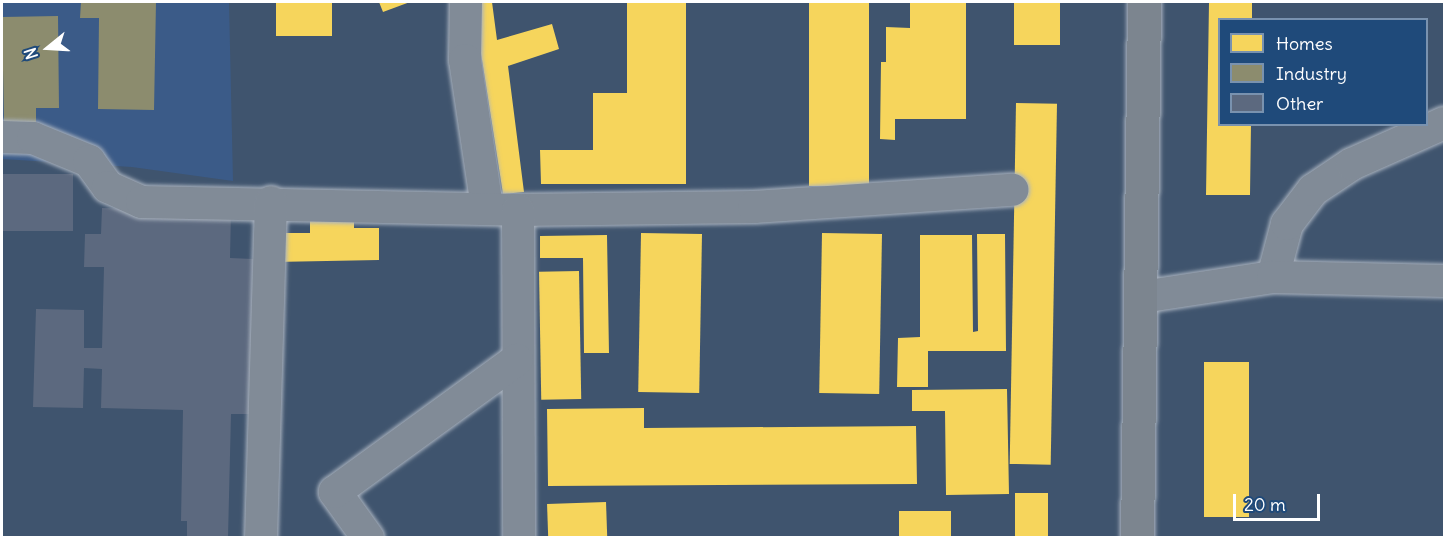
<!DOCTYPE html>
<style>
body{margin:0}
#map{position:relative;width:1446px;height:539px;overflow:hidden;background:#3f546e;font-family:Delius,sans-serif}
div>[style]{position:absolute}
.built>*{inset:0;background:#3b5b88}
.homes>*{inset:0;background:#f6d55c;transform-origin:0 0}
.industry>*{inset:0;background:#8c8c6e}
.building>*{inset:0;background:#5c697f;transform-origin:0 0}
.roads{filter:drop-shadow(0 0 2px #a9b2be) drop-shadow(0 0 2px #a9b2be)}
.minor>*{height:32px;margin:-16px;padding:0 16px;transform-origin:16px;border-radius:16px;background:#818b97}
.highway>*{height:33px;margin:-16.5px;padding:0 16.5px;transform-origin:16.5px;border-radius:16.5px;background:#7c858f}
span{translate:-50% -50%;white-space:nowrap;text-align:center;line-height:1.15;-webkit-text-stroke:6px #1f4a7a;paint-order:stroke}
.frame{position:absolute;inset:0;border:3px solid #fff;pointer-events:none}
.legend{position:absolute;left:1218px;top:18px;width:210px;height:108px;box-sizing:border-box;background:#1f4a7a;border:2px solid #7992af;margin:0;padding:8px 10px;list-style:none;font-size:18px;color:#fff}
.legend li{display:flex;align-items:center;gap:12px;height:30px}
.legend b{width:30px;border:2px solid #7992af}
.north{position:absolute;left:18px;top:18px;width:60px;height:60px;-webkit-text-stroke:4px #1f4a7a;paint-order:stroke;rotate:252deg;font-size:16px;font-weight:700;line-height:24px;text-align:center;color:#fff}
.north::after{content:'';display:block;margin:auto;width:21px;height:27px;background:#fff;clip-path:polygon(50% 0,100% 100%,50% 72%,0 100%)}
.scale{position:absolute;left:1233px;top:494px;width:87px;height:27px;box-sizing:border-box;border:3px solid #fff;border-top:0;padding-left:8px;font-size:18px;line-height:21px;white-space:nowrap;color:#fff;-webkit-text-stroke:4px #1f4a7a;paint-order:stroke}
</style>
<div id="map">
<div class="built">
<i style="clip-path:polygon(2px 2px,229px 2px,233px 181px,132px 167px,2px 159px)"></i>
</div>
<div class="homes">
<i style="left:276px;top:2px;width:56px;height:34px"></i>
<i style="clip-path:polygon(379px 2px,410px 2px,383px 12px)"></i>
<i style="clip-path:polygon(473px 2px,492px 2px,497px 40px,552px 24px,559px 49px,508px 66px,524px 192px,503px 194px)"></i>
<i style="clip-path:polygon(627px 2px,686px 2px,686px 184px,541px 184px,540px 150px,593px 150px,593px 93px,627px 93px)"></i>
<i style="left:809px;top:2px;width:60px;height:184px"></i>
<i style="clip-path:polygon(910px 2px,966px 2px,966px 119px,895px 119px,895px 140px,880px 139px,881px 62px,886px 62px,886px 27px,910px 28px)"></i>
<i style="left:1014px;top:2px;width:46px;height:43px"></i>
<i style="clip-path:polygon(1209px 2px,1252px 2px,1252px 20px,1220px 20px,1220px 124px,1251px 124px,1250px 195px,1206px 195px)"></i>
<i style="left:1016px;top:103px;width:41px;height:361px;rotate:1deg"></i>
<i style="clip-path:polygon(310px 208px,354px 208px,354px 228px,379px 228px,379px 260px,274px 262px,274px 233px,310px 233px)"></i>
<i style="left:641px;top:233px;width:61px;height:159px;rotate:1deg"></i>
<i style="left:822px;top:233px;width:60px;height:160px;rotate:1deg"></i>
<i style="clip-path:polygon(977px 234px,1005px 234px,1006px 351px,928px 351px,928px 387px,897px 387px,898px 338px,920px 337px,920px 235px,972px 235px,973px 332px,978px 331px)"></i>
<i style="clip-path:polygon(607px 235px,609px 353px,584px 353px,583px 258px,540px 258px,540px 236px)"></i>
<i style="left:579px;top:271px;width:128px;height:40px;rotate:89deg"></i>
<i style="left:1204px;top:362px;width:45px;height:155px"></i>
<i style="clip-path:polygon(1007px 389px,1009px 494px,946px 495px,945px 411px,912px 411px,912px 390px)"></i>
<i style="clip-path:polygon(644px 408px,644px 428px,916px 426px,917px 484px,548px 486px,547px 409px)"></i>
<i style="left:1015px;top:493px;width:33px;height:45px"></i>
<i style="left:606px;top:502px;width:36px;height:59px;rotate:88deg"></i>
<i style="left:899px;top:511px;width:52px;height:27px"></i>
</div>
<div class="industry">
<i style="clip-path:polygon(81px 2px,156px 2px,154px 110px,98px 109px,99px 18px,80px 18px)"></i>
<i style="clip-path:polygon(58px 16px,59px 108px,36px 108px,36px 122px,4px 122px,2px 17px)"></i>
</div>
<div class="building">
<i style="left:2px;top:174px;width:71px;height:57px"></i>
<i style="clip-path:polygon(102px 208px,231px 212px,230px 258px,253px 259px,249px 414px,231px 414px,228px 538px,187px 538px,187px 521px,181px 521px,183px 410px,101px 408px,102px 369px,84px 368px,83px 408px,33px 407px,36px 309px,84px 310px,84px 348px,102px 348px,104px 267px,84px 267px,85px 234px,101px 234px)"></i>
</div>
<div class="roads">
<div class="minor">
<i style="left:466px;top:2px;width:58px;rotate:91deg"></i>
<i style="left:465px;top:60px;width:150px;rotate:81.5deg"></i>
<i style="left:2px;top:137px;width:31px;rotate:2deg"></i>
<i style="left:33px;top:138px;width:61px;rotate:22.3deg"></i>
<i style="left:89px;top:161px;width:32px;rotate:54deg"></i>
<i style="left:108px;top:187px;width:37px;rotate:24deg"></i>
<i style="left:142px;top:202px;width:376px;rotate:1.2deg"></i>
<i style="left:518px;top:210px;width:236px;rotate:-0.7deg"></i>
<i style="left:754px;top:207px;width:259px;rotate:-3.8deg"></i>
<i style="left:518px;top:210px;width:328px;rotate:89.8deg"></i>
<i style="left:1273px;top:277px;width:55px;rotate:-75.2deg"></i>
<i style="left:1287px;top:224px;width:43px;rotate:-52.6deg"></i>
<i style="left:1313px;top:190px;width:47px;rotate:-33.7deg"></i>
<i style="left:1352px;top:164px;width:101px;rotate:-24deg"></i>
<i style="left:1142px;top:297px;width:133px;rotate:-8.7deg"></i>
<i style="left:1273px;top:277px;width:171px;rotate:1.3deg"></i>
<i style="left:261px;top:538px;width:336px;rotate:-88.3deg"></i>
<i style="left:368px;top:538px;width:57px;rotate:-125.7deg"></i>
<i style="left:335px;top:492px;width:225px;rotate:-36deg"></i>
</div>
<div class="highway">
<i style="left:1137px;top:538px;width:536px;rotate:-89.25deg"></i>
</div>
</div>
<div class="frame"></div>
<ul class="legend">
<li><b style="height:16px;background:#f6d55c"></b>Homes</li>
<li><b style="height:16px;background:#8c8c6e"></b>Industry</li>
<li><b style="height:16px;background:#5c697f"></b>Other</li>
</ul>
<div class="north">N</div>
<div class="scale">20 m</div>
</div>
